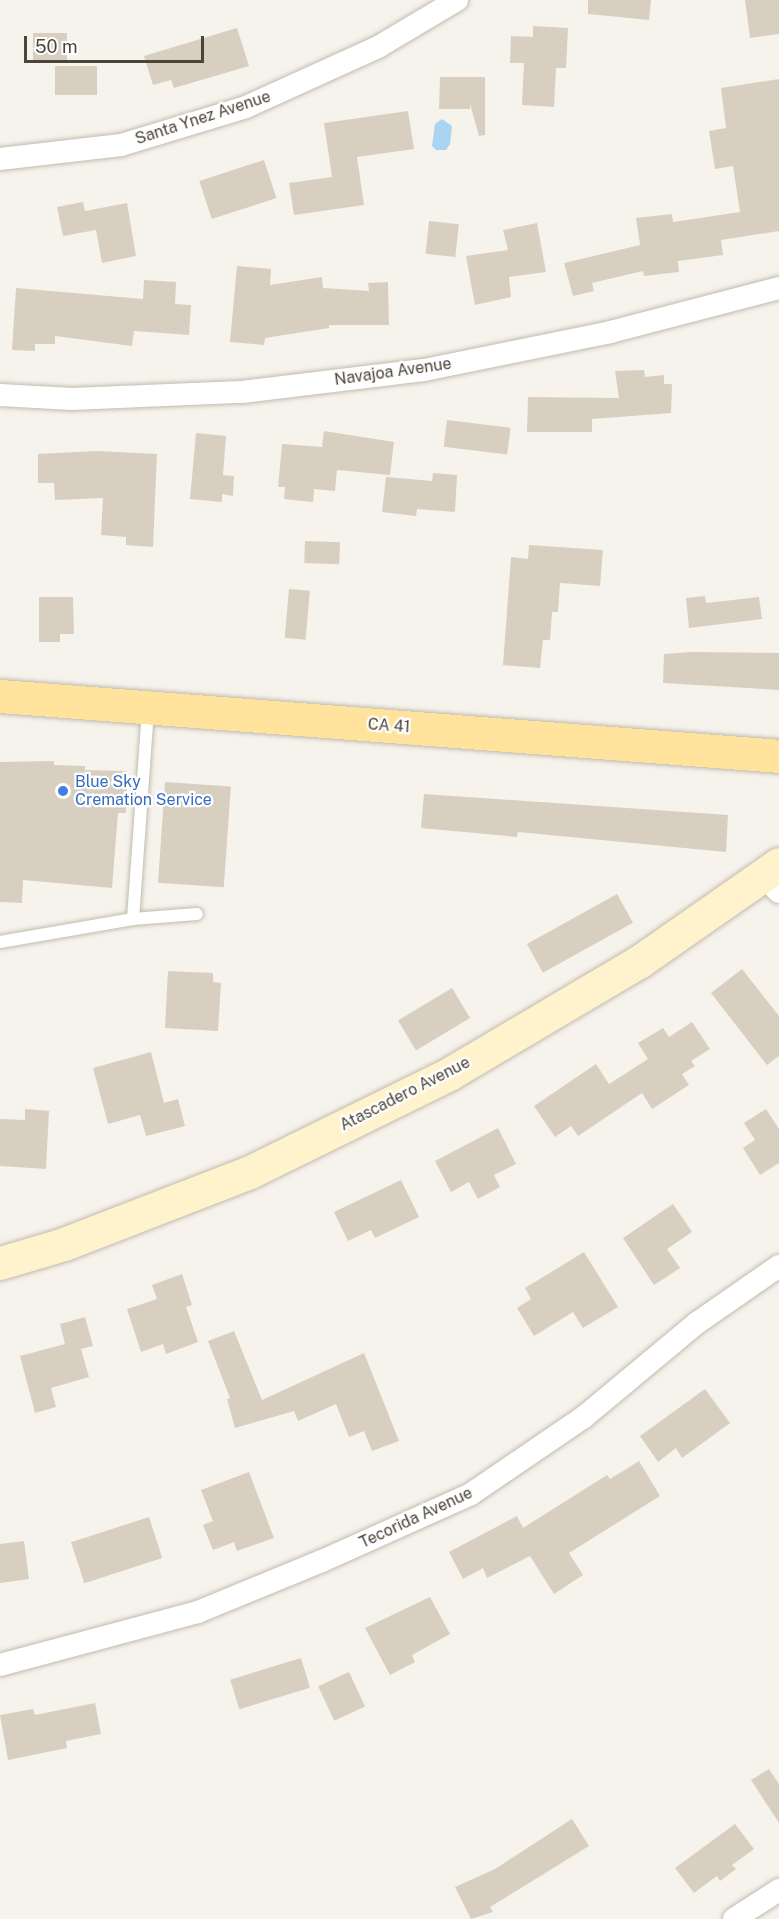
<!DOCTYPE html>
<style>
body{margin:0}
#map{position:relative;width:779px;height:1919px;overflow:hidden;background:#f6f3ec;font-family:"Public Sans",sans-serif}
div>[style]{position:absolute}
.water>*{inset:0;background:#a9d4f2}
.building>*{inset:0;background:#d8cfc1;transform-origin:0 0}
.roads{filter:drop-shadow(0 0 2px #c2bbae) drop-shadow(0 0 2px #c2bbae)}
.service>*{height:12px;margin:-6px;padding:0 6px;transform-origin:6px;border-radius:6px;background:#fff}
.minor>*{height:22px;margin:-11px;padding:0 11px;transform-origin:11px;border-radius:11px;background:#fff}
.secondary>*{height:33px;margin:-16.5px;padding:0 16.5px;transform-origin:16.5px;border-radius:16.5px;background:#fff3cd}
.primary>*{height:33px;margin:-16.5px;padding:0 16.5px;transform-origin:16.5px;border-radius:16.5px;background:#ffe39c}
.dots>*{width:16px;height:16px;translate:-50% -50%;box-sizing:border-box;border:3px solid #fff;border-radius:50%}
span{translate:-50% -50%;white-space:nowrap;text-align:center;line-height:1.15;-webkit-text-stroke:4.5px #fff;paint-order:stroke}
.street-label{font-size:16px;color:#4b4439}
.shop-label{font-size:16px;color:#366cbe}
.left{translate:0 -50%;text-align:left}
.scale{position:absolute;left:24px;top:36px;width:180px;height:27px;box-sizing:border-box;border:3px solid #4b4439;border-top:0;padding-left:8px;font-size:18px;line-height:21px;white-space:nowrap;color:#4b4439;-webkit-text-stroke:4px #fff;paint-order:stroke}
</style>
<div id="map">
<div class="water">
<i style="clip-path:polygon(442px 119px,452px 126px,450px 144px,446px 150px,436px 150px,432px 146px,435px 124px)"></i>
</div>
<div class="building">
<i style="clip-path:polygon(588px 0,651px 0,649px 20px,588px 14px)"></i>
<i style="clip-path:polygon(745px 0,779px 0,779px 34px,750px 38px)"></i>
<i style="clip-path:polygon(533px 26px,568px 28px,566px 68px,556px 68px,554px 107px,522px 105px,524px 63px,510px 63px,511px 36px,533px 37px)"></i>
<i style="clip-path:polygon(237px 28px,249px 66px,174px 88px,171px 80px,153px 85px,144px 56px)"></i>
<i style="left:33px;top:33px;width:34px;height:27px"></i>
<i style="left:55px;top:66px;width:42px;height:29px"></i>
<i style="clip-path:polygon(440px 77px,485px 77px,485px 135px,479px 136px,470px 104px,470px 109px,439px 109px)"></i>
<i style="clip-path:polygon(779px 79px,779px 231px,721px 240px,723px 255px,678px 261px,679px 272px,644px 276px,643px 271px,592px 283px,594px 291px,573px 296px,564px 263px,640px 245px,636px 218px,672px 214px,673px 222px,740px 212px,733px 166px,715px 169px,709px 131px,726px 128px,721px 88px)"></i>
<i style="clip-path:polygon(408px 111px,414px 149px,357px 157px,364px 205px,294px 215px,289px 183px,332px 177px,324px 123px)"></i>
<i style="left:264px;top:160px;width:40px;height:68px;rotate:72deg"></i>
<i style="clip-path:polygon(83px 202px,85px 211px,127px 203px,136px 256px,102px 263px,96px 230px,63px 236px,57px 207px)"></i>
<i style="left:429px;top:221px;width:30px;height:33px;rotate:6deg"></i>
<i style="clip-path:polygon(537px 223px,546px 272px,509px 277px,511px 297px,475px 305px,466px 256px,508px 250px,503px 230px)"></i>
<i style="clip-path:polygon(237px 266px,271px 269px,270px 285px,322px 277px,323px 288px,369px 291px,368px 283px,388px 282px,389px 325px,329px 325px,329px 328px,265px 338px,264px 345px,230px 342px)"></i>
<i style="clip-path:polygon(144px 280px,176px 282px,175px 304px,191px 305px,189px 335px,134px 331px,132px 346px,55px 336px,55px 344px,35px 344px,35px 351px,12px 350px,16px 288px,143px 299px)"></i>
<i style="clip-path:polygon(644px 370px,645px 377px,664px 375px,664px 384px,672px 384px,671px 413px,592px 419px,592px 432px,527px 432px,528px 397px,619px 398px,615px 371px)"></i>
<i style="left:447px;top:420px;width:64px;height:27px;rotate:7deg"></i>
<i style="clip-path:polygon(324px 431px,394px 442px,390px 475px,337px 470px,335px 491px,314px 489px,313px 502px,284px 499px,285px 487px,278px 487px,282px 444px,322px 447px)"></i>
<i style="clip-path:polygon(196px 433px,226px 436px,223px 475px,234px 476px,233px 496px,222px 494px,222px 502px,190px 499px)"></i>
<i style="clip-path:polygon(98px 451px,157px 454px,153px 547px,126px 545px,126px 537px,101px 535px,103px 498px,55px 500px,54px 483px,38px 483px,38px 454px)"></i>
<i style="clip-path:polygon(433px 473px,457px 475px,455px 512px,417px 509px,416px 516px,382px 512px,386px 477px,432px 481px)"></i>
<i style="left:305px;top:541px;width:35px;height:22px;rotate:2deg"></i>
<i style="clip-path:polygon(529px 545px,603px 550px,600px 586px,560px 583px,558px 612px,552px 612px,550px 640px,543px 640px,540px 668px,503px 665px,511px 557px,528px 559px)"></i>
<i style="left:289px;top:589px;width:21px;height:49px;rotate:5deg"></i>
<i style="clip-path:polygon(705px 596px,706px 603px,759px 597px,762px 619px,689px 628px,686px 598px)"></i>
<i style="clip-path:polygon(39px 597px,73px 597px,74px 634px,60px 634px,60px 642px,39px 642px)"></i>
<i style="clip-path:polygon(692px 652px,779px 653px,779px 690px,663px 683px,664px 654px)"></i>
<i style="clip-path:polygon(54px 761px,54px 765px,85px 766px,85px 770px,127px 771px,126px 813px,118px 813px,112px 888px,23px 880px,22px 903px,0 902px,0 762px)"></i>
<i style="left:165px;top:782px;width:66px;height:101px;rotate:4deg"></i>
<i style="clip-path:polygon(424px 794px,728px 815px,726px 852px,518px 832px,517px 837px,421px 828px)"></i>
<i style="left:617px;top:894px;width:33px;height:103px;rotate:61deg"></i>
<i style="clip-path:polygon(742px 969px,779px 1016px,779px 1056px,767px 1065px,711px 993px)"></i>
<i style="clip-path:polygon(168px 971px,213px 973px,213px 982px,221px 983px,218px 1031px,165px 1028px)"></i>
<i style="left:452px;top:988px;width:35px;height:63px;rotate:59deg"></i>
<i style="clip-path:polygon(692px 1022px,710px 1049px,691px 1061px,695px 1066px,682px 1074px,689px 1085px,652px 1109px,642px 1093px,578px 1136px,571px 1126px,555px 1137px,534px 1106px,596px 1064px,609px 1084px,648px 1059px,638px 1043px,663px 1028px,669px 1037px)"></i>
<i style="clip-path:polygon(151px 1052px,164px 1103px,178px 1099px,185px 1126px,146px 1136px,140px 1115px,108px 1124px,93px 1068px)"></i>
<i style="clip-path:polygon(25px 1109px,49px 1111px,46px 1169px,0 1166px,0 1119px,25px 1120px)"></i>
<i style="clip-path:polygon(766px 1109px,779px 1129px,779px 1163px,760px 1175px,743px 1148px,755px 1140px,744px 1123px)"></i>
<i style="clip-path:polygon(498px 1128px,516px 1164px,494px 1175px,500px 1187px,478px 1199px,469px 1182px,451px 1192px,435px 1161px)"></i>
<i style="clip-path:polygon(401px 1180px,419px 1217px,375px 1238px,371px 1230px,348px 1241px,334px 1212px)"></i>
<i style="clip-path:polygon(673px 1204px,692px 1232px,667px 1249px,680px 1268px,654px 1285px,623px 1238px)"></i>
<i style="clip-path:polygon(584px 1252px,618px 1307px,583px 1328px,573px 1312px,534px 1336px,517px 1308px,531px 1299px,525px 1288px)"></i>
<i style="clip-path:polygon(182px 1274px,192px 1305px,186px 1307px,198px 1342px,166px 1354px,163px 1344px,141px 1352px,127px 1309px,157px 1299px,152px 1285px)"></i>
<i style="clip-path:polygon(85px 1317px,93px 1346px,81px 1349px,89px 1377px,51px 1388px,56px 1407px,35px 1413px,20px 1356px,65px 1344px,60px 1324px)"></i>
<i style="clip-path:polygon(234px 1331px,262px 1400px,364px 1353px,399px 1441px,372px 1451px,364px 1431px,349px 1437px,336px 1404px,298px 1421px,294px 1411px,235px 1428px,227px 1399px,230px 1398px,208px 1341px)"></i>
<i style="clip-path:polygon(705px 1389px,730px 1423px,682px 1458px,676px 1448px,658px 1462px,640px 1436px)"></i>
<i style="clip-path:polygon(639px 1461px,660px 1496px,569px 1553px,583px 1575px,554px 1594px,530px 1556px,487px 1578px,483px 1568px,463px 1579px,449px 1552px,517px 1516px,523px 1528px,607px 1475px,610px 1479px)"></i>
<i style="clip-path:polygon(249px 1472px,274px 1538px,237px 1551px,234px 1542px,213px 1550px,203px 1525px,213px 1521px,201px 1490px)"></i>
<i style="left:149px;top:1517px;width:43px;height:82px;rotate:72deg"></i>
<i style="clip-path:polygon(24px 1541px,29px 1579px,0 1583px,0 1544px)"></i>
<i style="clip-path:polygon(430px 1597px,450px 1634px,412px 1655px,415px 1662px,390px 1675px,365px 1628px)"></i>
<i style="left:301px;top:1658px;width:31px;height:74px;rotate:73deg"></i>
<i style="left:349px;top:1672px;width:38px;height:34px;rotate:65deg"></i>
<i style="clip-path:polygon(95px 1703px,101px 1734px,66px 1741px,67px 1748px,8px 1760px,0 1715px,33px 1709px,35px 1715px)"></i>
<i style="clip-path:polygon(769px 1769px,779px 1784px,779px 1823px,751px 1780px)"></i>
<i style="clip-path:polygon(572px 1819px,589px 1846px,490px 1907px,493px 1912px,471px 1919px,455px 1887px,495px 1869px)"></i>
<i style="clip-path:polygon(735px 1824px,754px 1849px,732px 1865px,736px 1869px,720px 1881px,717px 1876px,694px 1893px,675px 1868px)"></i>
</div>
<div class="roads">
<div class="service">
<i style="left:133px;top:919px;width:64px;rotate:-4.5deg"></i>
<i style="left:0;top:942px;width:135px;rotate:-9.8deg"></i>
<i style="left:133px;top:919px;width:211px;rotate:-85.9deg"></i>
</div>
<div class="minor">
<i style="left:0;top:159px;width:122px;rotate:-6.6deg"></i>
<i style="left:121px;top:145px;width:131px;rotate:-16.9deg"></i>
<i style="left:246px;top:107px;width:145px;rotate:-24.4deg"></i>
<i style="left:378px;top:47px;width:92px;rotate:-30.7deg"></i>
<i style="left:0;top:395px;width:72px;rotate:3.2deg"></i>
<i style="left:72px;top:399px;width:170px;rotate:-2.4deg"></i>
<i style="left:242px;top:392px;width:183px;rotate:-6.9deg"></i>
<i style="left:424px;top:370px;width:190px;rotate:-11.5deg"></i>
<i style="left:610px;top:332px;width:175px;rotate:-14.6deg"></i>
<i style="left:764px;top:877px;width:21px;rotate:45deg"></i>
<i style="left:0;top:1665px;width:205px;rotate:-15deg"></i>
<i style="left:198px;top:1612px;width:134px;rotate:-22.4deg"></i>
<i style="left:322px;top:1561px;width:163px;rotate:-24.2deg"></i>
<i style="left:471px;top:1494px;width:137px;rotate:-34.3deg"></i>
<i style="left:584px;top:1417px;width:147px;rotate:-39.8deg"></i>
<i style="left:697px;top:1323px;width:100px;rotate:-34.8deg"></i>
<i style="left:734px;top:1919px;width:54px;rotate:-32.8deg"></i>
</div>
<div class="secondary">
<i style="left:0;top:1263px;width:67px;rotate:-16.5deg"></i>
<i style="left:64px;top:1244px;width:199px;rotate:-21.2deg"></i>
<i style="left:250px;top:1172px;width:222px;rotate:-26.2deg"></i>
<i style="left:449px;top:1074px;width:222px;rotate:-30.6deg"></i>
<i style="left:640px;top:961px;width:169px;rotate:-34.9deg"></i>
</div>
<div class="primary">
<i style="left:0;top:696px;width:781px;rotate:4.4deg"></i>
</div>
</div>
<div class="dots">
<i style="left:63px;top:791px;background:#3f7fe0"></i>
</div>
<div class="street-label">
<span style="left:203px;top:118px;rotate:-18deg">Santa Ynez Avenue</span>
<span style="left:393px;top:372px;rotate:-8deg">Navajoa Avenue</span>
<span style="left:389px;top:726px;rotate:4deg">CA 41</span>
<span style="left:405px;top:1094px;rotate:-27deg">Atascadero Avenue</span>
<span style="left:416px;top:1518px;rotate:-25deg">Tecorida Avenue</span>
</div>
<div class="shop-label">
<span class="left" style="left:75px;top:791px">Blue Sky<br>Cremation Service</span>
</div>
<div class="scale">50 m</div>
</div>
